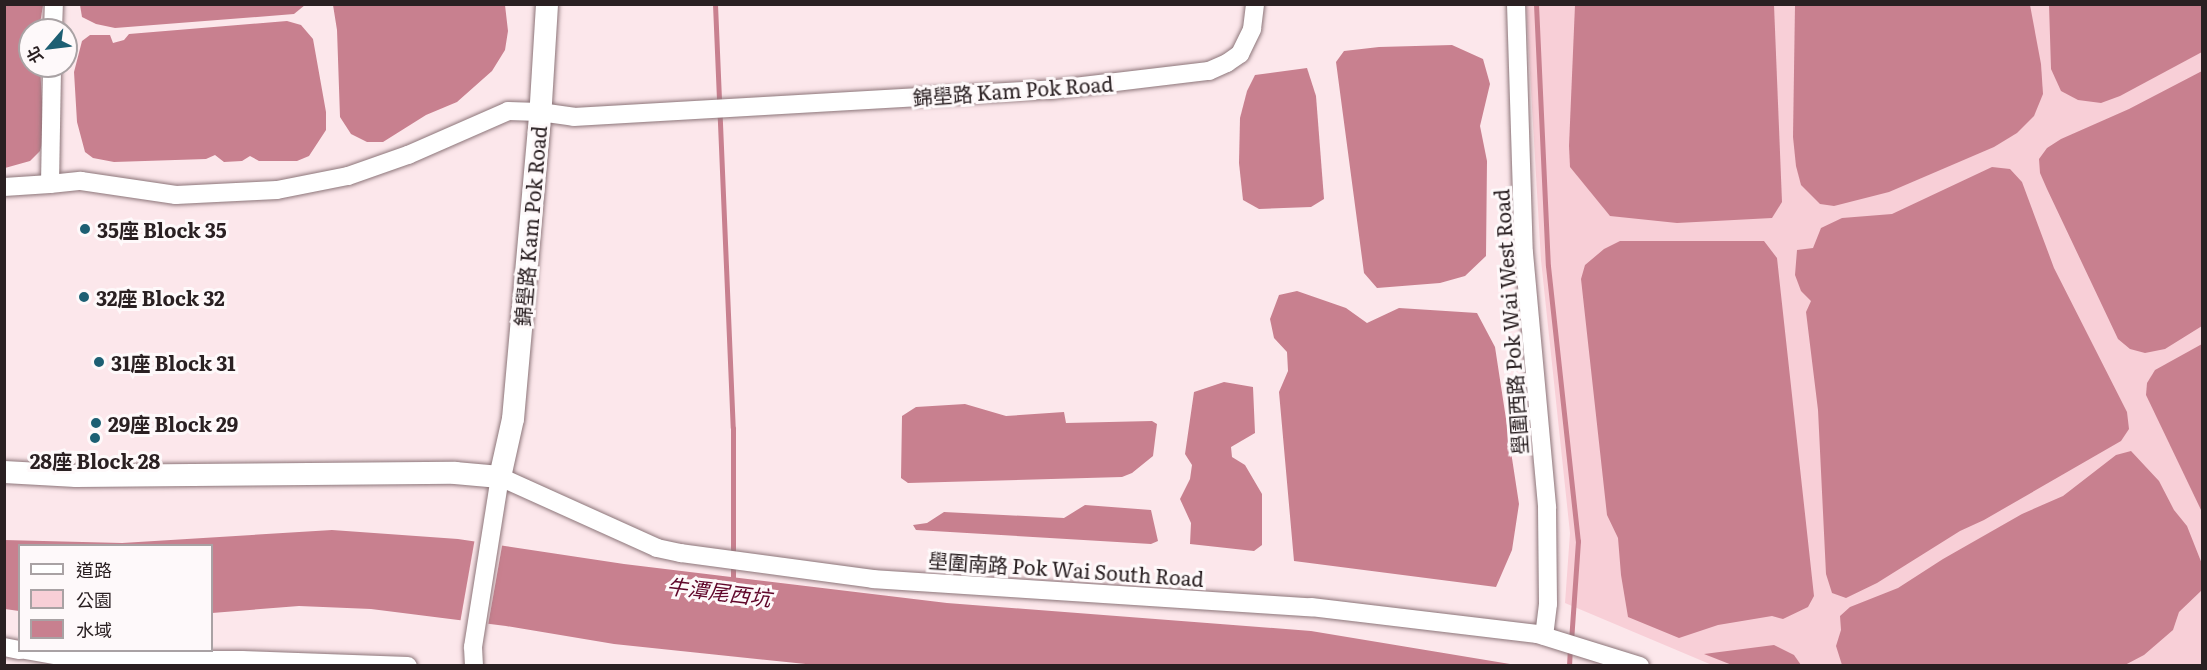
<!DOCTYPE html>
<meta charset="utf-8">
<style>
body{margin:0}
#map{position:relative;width:2207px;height:670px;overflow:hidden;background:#fce7eb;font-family:Literata,"Noto Sans TC",serif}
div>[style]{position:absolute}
.green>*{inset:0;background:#f8cfd7}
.water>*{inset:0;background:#c8808f}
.pier>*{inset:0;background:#fce7eb;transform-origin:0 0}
.stream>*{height:5px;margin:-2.5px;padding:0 2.5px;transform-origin:2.5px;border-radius:2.5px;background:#c8808f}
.roads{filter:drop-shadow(0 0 2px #8c7579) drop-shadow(0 0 2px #8c7579)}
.minor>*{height:18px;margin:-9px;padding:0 9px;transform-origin:9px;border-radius:9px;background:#fff}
.tertiary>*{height:22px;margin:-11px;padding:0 11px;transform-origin:11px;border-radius:11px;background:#fff}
.dots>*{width:16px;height:16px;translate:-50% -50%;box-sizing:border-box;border:3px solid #fef9fa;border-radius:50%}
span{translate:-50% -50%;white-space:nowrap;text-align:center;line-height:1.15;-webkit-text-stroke:6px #fef9fa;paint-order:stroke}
.street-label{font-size:20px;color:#2a2022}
.poi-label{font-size:20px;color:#2a2022;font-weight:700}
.left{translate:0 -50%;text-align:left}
.water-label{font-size:21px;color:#60072a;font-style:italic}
.frame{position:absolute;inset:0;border:6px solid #2a2022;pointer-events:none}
.legend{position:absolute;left:18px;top:544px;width:195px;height:108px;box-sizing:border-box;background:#fef9fa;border:2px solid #a9a2a4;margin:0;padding:8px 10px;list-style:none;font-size:18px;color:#2a2022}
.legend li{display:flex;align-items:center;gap:12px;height:30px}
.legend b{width:30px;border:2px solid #a9a2a4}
.north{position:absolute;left:18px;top:18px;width:60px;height:60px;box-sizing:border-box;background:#fef9fa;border:2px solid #a9a2a4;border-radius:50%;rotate:242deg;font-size:16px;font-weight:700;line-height:24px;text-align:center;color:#2a2022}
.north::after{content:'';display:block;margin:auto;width:21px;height:27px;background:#1d5f73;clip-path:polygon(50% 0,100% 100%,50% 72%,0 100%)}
</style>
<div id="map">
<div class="green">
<i style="clip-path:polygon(1526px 5px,2202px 5px,2202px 665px,1712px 665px,1565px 603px,1570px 533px,1541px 260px)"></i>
</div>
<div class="water">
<i style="clip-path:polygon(4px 5px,43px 5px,39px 30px,30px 30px,30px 66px,40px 66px,44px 136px,40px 151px,30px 161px,5px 168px)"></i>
<i style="clip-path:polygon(80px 5px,80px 4px,305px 5px,294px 14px,115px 28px,96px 24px,82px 17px)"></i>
<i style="clip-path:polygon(333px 5px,505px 5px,508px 31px,505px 50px,492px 71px,457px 102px,426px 115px,383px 142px,367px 142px,351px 134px,340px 117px,337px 30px)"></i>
<i style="clip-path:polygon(1575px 5px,1774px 5px,1782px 202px,1772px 218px,1677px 223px,1610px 216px,1570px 167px,1569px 146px)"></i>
<i style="clip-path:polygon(1795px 5px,2030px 5px,2041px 64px,2043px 94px,2034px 116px,2017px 133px,1994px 147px,1889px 192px,1834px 206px,1820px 204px,1801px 185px,1796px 166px,1793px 137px)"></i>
<i style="clip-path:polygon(2049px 5px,2202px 5px,2202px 52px,2120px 96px,2101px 103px,2078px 100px,2061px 91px,2051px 69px)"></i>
<i style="clip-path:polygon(287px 21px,301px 25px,313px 39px,326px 112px,326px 130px,309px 156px,297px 161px,259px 161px,250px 156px,242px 161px,224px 162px,215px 155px,206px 159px,114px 162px,93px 158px,85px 152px,77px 122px,74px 72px,82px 41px,90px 35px,110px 35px,113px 43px,124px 40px,129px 34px)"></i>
<i style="clip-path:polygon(1452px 45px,1483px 59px,1490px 84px,1480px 126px,1487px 161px,1486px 256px,1465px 276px,1440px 283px,1377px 288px,1364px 273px,1336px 62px,1344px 51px,1379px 47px)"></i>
<i style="clip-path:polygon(1307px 68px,1316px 96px,1324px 199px,1311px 207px,1259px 209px,1243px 200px,1239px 163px,1240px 118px,1247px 91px,1255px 75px)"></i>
<i style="clip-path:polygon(2202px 71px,2202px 326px,2165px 349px,2145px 353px,2130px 349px,2118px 339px,2047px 189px,2040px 173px,2039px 159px,2047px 148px,2061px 139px,2129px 109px)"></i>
<i style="clip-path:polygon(1992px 167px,2010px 169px,2022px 182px,2054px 268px,2127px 412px,2129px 429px,2121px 441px,1984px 520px,1960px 531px,1877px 583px,1846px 598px,1832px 593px,1826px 574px,1818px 410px,1806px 312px,1811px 301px,1801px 291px,1795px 275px,1797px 250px,1813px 248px,1821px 228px,1842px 218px,1892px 214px)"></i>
<i style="clip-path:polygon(1620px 241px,1764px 241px,1777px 258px,1814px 596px,1808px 607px,1783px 619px,1772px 616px,1718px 625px,1679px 638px,1628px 617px,1621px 575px,1618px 538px,1607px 515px,1581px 279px,1585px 265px,1604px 249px)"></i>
<i style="clip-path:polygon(1297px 291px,1346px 308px,1367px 323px,1399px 308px,1477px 313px,1495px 347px,1519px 504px,1512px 550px,1496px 587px,1294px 561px,1279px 392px,1288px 371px,1287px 352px,1274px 338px,1270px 319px,1279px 295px)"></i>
<i style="clip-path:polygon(2202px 344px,2202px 512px,2146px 395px,2147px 383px,2155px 370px)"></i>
<i style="clip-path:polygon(1224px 382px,1253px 387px,1255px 433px,1231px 447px,1232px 457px,1245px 465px,1262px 494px,1262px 545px,1254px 551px,1190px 544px,1191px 523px,1180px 499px,1190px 479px,1192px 465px,1185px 454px,1194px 392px)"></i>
<i style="clip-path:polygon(965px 404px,1006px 416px,1064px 412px,1066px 423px,1152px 421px,1157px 424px,1153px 456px,1132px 473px,1122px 477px,908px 483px,901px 478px,902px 416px,916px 407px)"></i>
<i style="clip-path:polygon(2131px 451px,2159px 481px,2174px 510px,2187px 526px,2202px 564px,2202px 590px,2179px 612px,2173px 630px,2144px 655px,2123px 666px,1842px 665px,1836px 646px,1841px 630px,1840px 616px,1850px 607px,1898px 588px,1943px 559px,2022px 514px,2063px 496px,2116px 455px)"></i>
<i style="clip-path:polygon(1085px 505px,1151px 510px,1158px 541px,1151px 544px,916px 530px,913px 525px,927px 523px,944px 512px,1064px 518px)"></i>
<i style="clip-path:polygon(332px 530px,458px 539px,624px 564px,947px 603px,1311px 631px,1516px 665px,825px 666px,614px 644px,506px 626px,371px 609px,299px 606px,212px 613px,212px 546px,20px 546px,19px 611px,5px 609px,4px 540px,122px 543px)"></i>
<i style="clip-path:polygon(1774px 645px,1794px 655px,1801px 665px,1732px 665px,1704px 654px)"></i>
</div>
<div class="pier">
<i style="left:475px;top:538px;width:28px;height:86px;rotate:10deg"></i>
</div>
<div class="stream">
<i style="left:715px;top:4px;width:424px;rotate:87.6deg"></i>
<i style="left:733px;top:428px;width:153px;rotate:90deg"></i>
<i style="left:1536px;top:4px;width:262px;rotate:87.4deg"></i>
<i style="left:1548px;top:266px;width:277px;rotate:83.8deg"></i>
<i style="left:1578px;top:541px;width:99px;rotate:94deg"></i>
<i style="left:1569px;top:666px;width:17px;rotate:-87deg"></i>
</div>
<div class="roads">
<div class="minor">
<i style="left:1516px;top:4px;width:249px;rotate:88.2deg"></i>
<i style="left:1524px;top:253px;width:256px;rotate:84.8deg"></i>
<i style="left:1547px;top:508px;width:96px;rotate:89.4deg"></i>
<i style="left:1548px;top:604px;width:32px;rotate:97deg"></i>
<i style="left:53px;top:30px;width:26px;rotate:-88deg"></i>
<i style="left:50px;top:184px;width:31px;rotate:-6deg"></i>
<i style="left:81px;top:181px;width:96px;rotate:8.4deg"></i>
<i style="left:176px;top:195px;width:101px;rotate:-2.8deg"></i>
<i style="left:277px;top:190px;width:72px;rotate:-11.2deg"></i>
<i style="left:348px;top:176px;width:64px;rotate:-19.3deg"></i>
<i style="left:408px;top:155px;width:109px;rotate:-23.7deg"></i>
<i style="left:508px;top:111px;width:32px;rotate:2deg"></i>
<i style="left:540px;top:112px;width:34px;rotate:8deg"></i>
<i style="left:574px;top:117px;width:476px;rotate:-3.3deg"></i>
<i style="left:1049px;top:90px;width:161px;rotate:-6.8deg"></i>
<i style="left:1209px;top:71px;width:20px;rotate:-24deg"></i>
<i style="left:1227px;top:63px;width:16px;rotate:-35deg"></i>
<i style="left:1240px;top:54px;width:28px;rotate:-64deg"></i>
<i style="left:1252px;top:29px;width:25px;rotate:-83deg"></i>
<i style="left:4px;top:187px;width:46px;rotate:-3.7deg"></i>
<i style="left:50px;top:184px;width:118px;rotate:-89deg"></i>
<i style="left:4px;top:647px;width:16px;rotate:11deg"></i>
<i style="left:25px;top:650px;width:59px;rotate:9.8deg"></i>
<i style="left:83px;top:660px;width:159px"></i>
<i style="left:242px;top:660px;width:166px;rotate:2.1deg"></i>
<i style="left:474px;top:666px;width:19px;rotate:-93deg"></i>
<i style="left:473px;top:647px;width:172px;rotate:-81deg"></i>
<i style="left:500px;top:477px;width:172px;rotate:24.3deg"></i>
<i style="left:657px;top:548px;width:25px;rotate:12deg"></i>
<i style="left:681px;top:553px;width:194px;rotate:7.7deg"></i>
<i style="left:873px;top:579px;width:439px;rotate:3.7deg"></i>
<i style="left:1311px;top:607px;width:228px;rotate:6.8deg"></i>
<i style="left:1537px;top:634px;width:108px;rotate:17.3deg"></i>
</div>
<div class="tertiary">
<i style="left:4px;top:472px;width:72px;rotate:3.2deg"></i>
<i style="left:76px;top:476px;width:379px;rotate:-0.5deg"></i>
<i style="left:455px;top:473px;width:45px;rotate:5.1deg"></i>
<i style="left:500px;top:477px;width:59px;rotate:-77.4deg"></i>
<i style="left:513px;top:419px;width:301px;rotate:-84.9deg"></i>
<i style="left:540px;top:119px;width:115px;rotate:-86.5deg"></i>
</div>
</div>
<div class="dots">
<i style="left:85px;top:229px;background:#1d5f73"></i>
<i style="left:84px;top:297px;background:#1d5f73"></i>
<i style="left:99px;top:362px;background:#1d5f73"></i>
<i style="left:96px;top:423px;background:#1d5f73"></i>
<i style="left:95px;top:438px;background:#1d5f73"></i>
</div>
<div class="street-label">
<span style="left:1013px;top:90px;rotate:-4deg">錦壆路 Kam Pok Road</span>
<span style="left:530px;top:226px;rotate:-85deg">錦壆路 Kam Pok Road</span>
<span style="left:1510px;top:322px;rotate:-94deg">壆圍西路 Pok Wai West Road</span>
<span style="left:1066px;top:569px;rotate:4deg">壆圍南路 Pok Wai South Road</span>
</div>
<div class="poi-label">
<span class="left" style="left:97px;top:229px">35座 Block 35</span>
<span class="left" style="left:96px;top:297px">32座 Block 32</span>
<span class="left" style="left:111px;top:362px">31座 Block 31</span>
<span class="left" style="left:108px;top:423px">29座 Block 29</span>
<span style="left:95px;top:460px">28座 Block 28</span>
</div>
<div class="water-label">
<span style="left:719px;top:591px;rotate:7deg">牛潭尾西坑</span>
</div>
<div class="frame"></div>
<ul class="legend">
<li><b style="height:8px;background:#fff"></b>道路</li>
<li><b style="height:16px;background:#f8cfd7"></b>公園</li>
<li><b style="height:16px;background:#c8808f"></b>水域</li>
</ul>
<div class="north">北</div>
</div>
